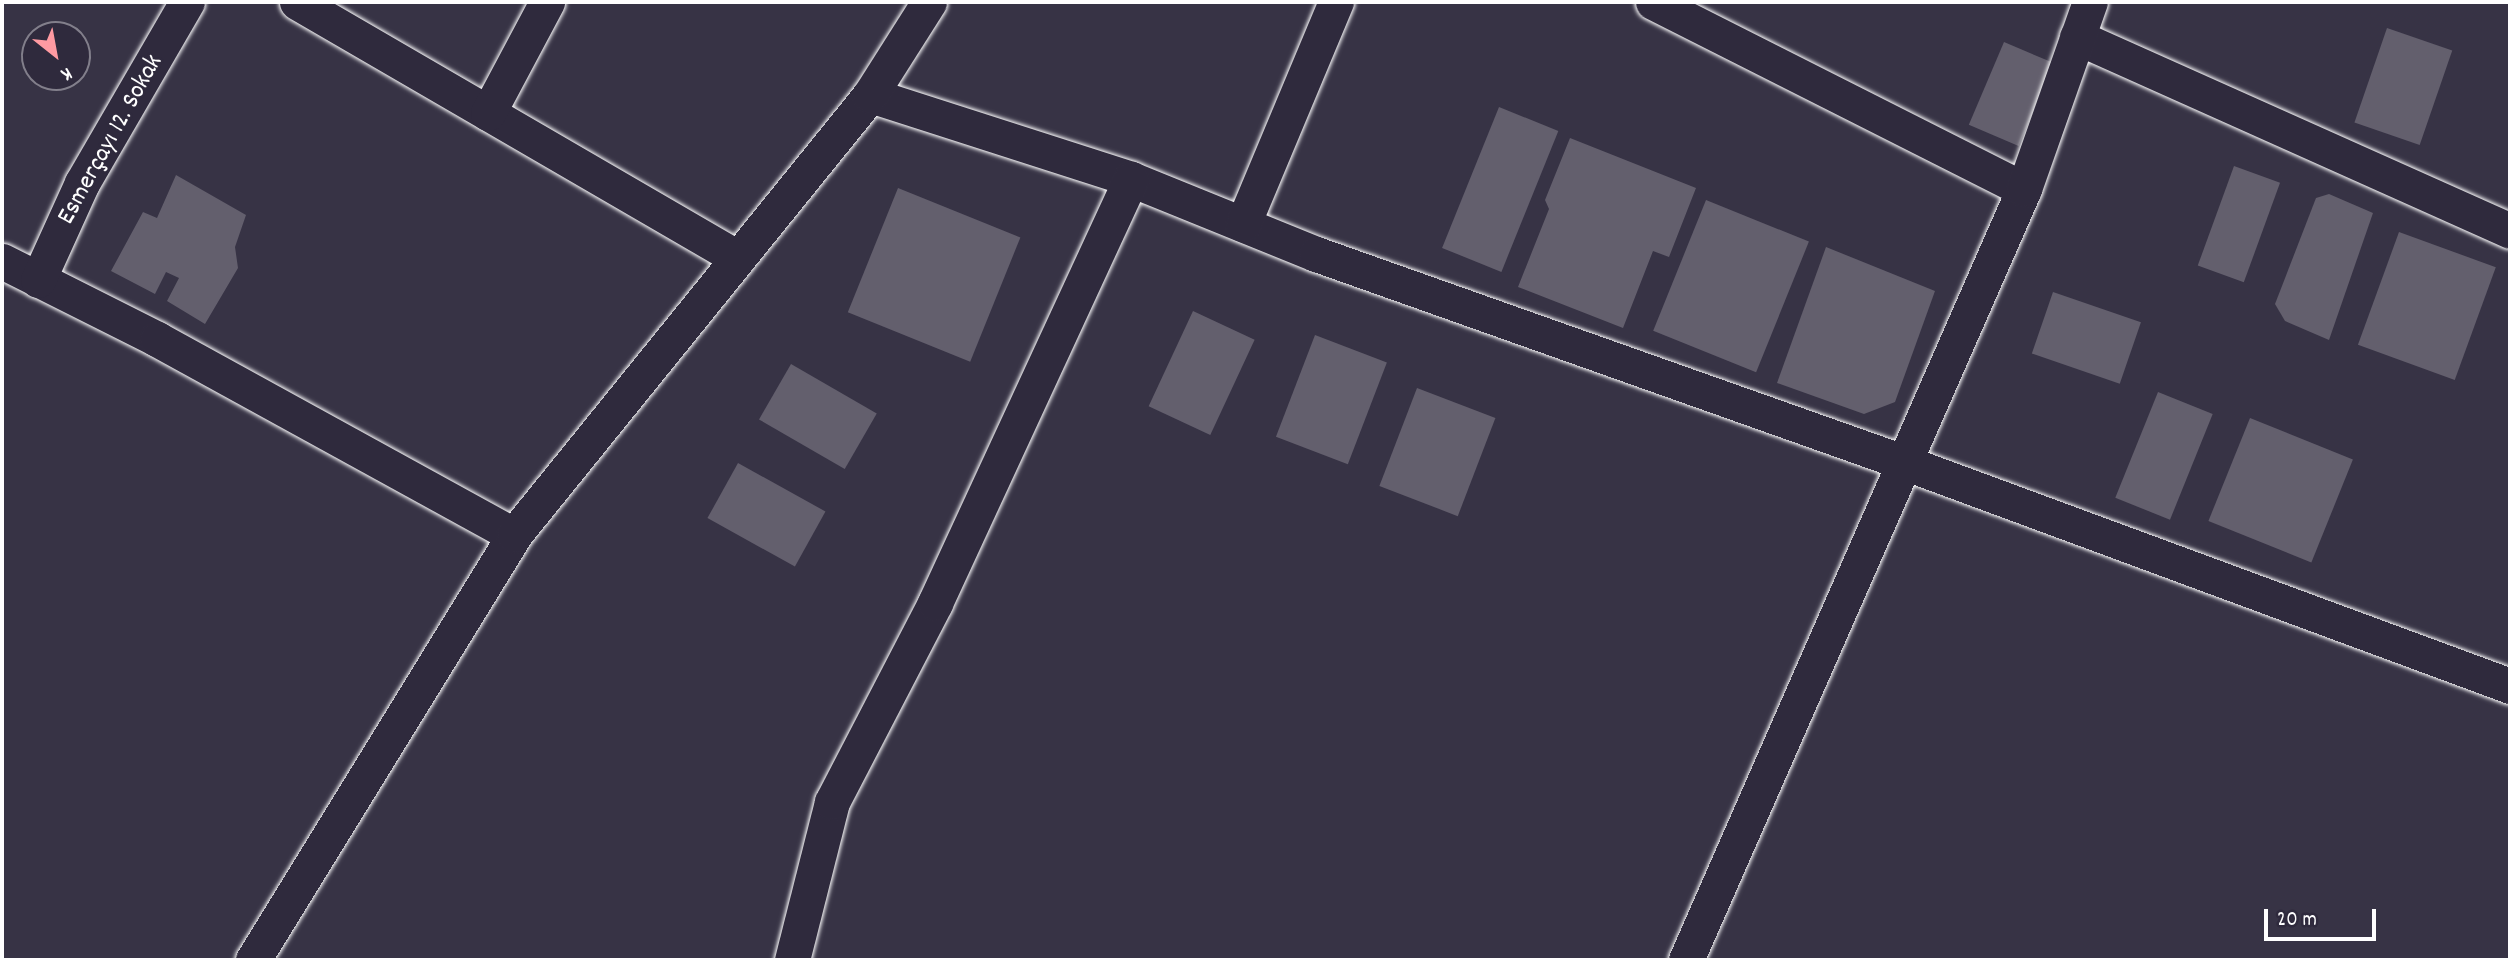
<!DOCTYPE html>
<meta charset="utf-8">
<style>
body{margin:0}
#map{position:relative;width:2512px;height:962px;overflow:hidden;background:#373345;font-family:Dekko,sans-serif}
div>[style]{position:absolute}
.building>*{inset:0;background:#635f6d;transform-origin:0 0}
.roads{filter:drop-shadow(0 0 2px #fff) drop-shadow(0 0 2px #fff)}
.minor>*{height:35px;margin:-17.5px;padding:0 17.5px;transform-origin:17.5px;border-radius:17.5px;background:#2f2a3d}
span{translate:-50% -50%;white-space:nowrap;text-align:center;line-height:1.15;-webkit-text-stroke:5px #2f2a3d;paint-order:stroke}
.street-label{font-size:26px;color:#fff}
.frame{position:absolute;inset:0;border:4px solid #fff;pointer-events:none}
.north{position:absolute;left:21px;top:21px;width:70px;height:70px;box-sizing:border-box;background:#2f2a3d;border:2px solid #827f8b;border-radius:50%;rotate:149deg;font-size:19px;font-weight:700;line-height:28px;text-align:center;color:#fff}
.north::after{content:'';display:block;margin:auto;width:24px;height:32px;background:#ff9aa2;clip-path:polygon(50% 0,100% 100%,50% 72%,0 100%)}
.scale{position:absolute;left:2264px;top:909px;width:112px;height:32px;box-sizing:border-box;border:4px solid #fff;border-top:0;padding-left:9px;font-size:21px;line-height:24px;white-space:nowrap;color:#fff;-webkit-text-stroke:5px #2f2a3d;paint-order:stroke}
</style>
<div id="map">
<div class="building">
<i style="left:2387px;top:28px;width:69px;height:100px;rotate:19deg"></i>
<i style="left:2004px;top:42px;width:54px;height:90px;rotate:23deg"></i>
<i style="left:1499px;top:107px;width:64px;height:152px;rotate:22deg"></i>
<i style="clip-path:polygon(1570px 138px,1696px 188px,1669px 257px,1653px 251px,1623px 328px,1518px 287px,1549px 209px,1545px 200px)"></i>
<i style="left:2234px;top:166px;width:49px;height:106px;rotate:20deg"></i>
<i style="clip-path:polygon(176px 175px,246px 215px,235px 247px,238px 268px,205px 324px,167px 301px,179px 278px,166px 272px,155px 294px,111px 271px,143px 212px,157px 218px)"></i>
<i style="left:898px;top:188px;width:132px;height:134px;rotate:22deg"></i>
<i style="clip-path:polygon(2329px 194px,2373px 213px,2329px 340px,2285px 321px,2275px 304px,2316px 198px)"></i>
<i style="left:1706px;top:200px;width:111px;height:141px;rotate:22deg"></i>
<i style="left:2399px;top:232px;width:103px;height:120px;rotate:20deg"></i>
<i style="clip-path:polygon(1826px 247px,1935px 291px,1895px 402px,1864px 414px,1777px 383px)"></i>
<i style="left:2053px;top:292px;width:93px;height:65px;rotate:19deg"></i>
<i style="left:1193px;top:311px;width:68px;height:105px;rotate:25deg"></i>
<i style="left:1315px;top:335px;width:77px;height:109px;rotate:21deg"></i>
<i style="left:791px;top:364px;width:99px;height:64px;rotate:30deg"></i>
<i style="left:1417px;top:388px;width:84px;height:105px;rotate:21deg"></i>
<i style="left:2158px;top:392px;width:59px;height:114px;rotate:22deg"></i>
<i style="left:2250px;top:418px;width:111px;height:111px;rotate:22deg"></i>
<i style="left:738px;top:463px;width:100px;height:63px;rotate:29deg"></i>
</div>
<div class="roads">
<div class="minor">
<i style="left:297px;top:2px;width:510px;rotate:30.14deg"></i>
<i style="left:1653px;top:2px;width:415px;rotate:26.8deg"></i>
<i style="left:2077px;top:37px;width:474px;rotate:24.1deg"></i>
<i style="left:870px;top:95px;width:274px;rotate:17.8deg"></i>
<i style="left:1131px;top:179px;width:200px;rotate:22.1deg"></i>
<i style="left:1316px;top:254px;width:626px;rotate:19.51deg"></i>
<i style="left:1906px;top:463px;width:644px;rotate:20.26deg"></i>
<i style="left:488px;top:113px;width:126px;rotate:-62deg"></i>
<i style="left:1243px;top:224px;width:241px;rotate:-67.3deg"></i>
<i style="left:2px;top:261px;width:174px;rotate:26.7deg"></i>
<i style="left:157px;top:339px;width:407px;rotate:28.8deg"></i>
<i style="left:38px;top:280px;width:107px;rotate:-65.6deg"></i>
<i style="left:82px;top:183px;width:209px;rotate:-59.9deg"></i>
<i style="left:253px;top:960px;width:499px;rotate:-58.4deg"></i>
<i style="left:514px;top:535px;width:566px;rotate:-51.02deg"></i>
<i style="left:870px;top:95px;width:110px;rotate:-57.6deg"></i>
<i style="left:792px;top:960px;width:163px;rotate:-75.8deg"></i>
<i style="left:832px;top:802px;width:224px;rotate:-62.6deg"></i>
<i style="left:935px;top:603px;width:467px;rotate:-65.2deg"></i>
<i style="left:1686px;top:960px;width:842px;rotate:-66.33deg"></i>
<i style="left:2024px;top:189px;width:198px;rotate:-70.6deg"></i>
</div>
</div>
<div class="street-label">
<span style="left:111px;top:140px;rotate:-61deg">Esmerçayı 12. Sokak</span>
</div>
<div class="frame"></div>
<div class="north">K</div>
<div class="scale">20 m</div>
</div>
